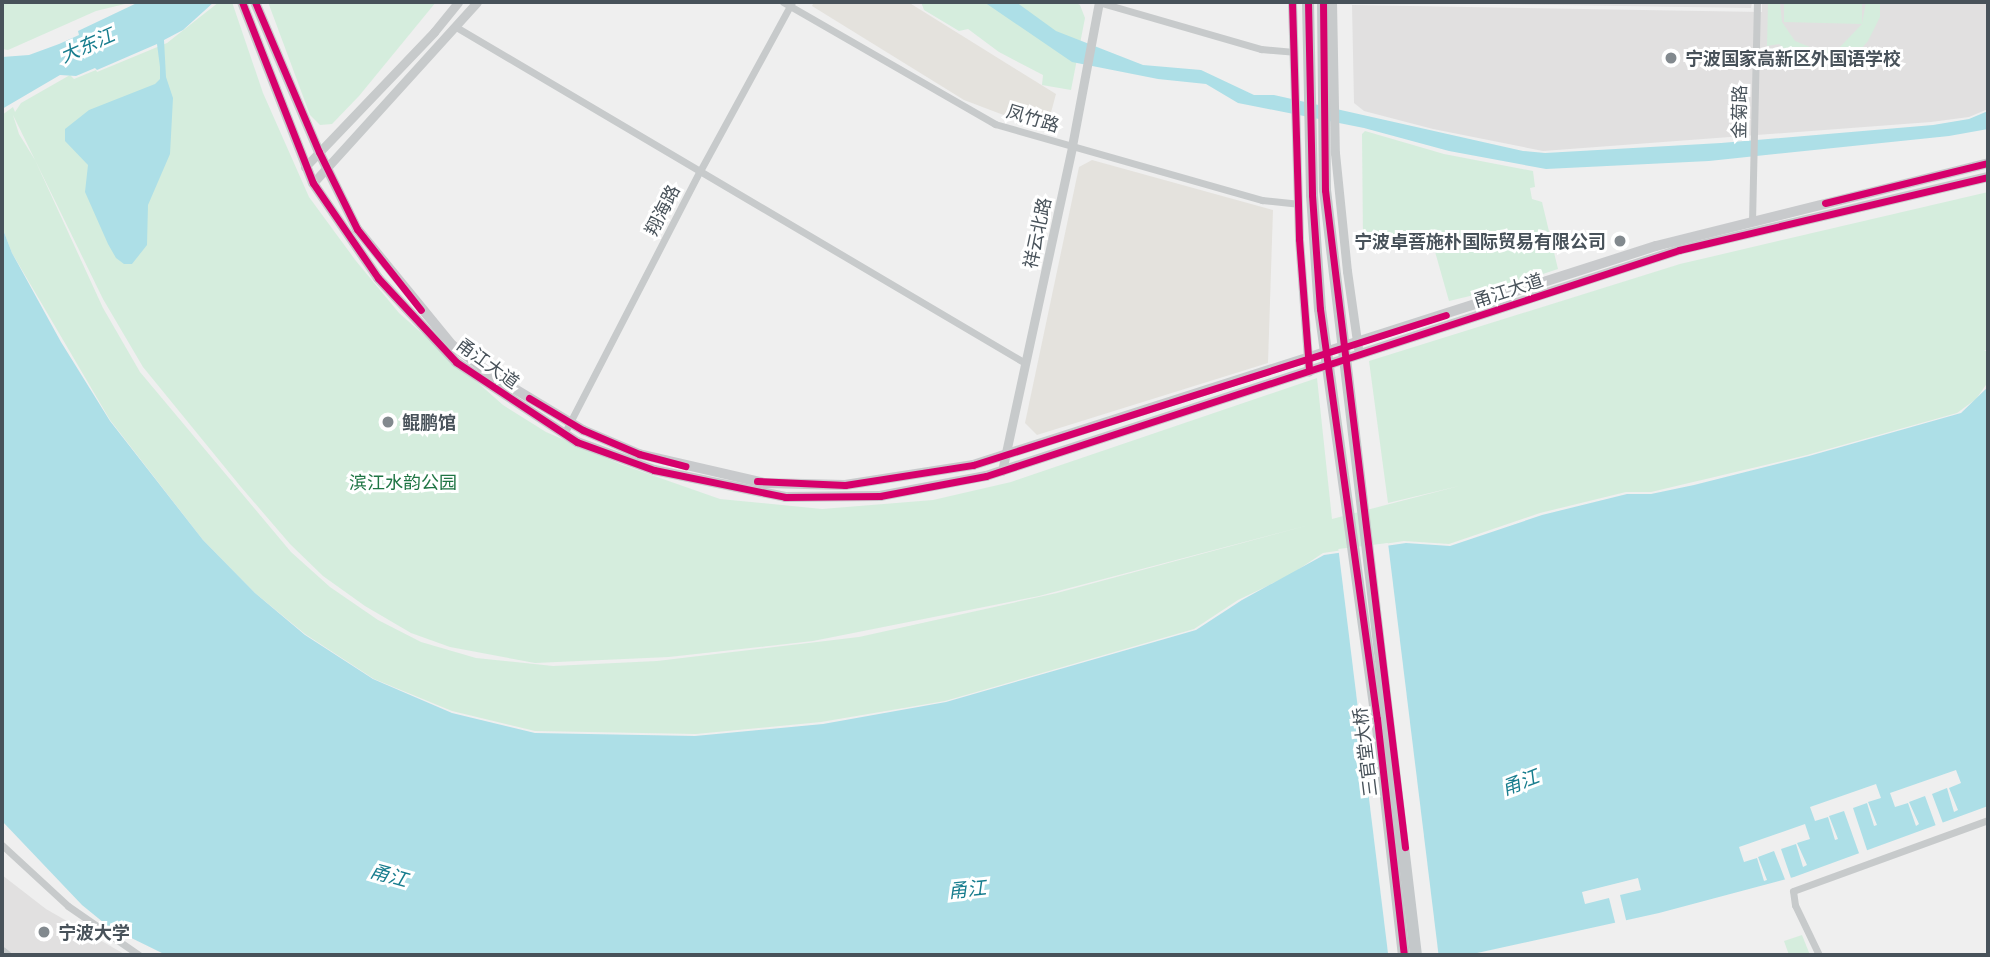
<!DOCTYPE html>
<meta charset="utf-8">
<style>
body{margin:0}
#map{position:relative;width:1990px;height:957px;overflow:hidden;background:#efefef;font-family:Lato,"Noto Sans SC",sans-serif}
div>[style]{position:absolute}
.commercial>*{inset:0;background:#e4e2dd}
.education>*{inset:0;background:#e1e0e0}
.green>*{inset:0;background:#d5eddd}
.water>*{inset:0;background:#addfe7}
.pier>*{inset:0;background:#efefef;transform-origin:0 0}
.minor>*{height:7px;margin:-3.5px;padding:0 3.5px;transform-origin:3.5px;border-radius:3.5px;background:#c7cacb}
.tertiary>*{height:9px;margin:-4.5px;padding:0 4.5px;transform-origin:4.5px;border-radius:4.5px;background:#c7cacb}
.secondary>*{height:10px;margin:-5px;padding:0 5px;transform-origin:5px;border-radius:5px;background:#c8cacc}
.primary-bridge>*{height:12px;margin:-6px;padding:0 6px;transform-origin:6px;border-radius:6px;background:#c4c8ca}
.cycleway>*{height:7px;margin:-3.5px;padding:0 3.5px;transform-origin:3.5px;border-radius:3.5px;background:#d6006c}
.dots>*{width:19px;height:19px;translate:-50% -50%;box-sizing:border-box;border:4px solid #fff;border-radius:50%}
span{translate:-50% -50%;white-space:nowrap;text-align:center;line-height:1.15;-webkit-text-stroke:6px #fff;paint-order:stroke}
.poi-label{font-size:18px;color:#48525a;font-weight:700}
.left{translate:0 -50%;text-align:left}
.right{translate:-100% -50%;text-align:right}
.street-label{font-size:18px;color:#48525a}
.park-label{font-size:18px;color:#1f7544}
.water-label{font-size:19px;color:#187d8e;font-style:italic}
.frame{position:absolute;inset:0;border:4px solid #48525a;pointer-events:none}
</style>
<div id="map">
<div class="commercial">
<i style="clip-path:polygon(814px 2px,908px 2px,1056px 94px,1046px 131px,964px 100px,812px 6px)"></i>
<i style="clip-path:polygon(1092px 160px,1273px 210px,1268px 363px,1037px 435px,1025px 423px,1079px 167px)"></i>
</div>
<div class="education">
<i style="clip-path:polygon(1370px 2px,1752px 2px,1751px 8px)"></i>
<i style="clip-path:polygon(1762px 2px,1988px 2px,1988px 109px,1969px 117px,1931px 122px,1543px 151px,1433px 129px,1364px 111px,1354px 103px,1352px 5px,1762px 12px)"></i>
<i style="clip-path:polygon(2px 875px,46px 909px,126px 955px,2px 955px)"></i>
</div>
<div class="green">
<i style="clip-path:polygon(2px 2px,133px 2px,96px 11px,8px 50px,2px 49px)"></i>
<i style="clip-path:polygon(evenodd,219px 2px,232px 2px,263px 93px,309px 197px,356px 261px,399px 313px,503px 405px,546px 432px,620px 464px,720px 499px,822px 509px,933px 500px,1011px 482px,1317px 378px,1332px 519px,1459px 486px,1388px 503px,1369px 361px,1680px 264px,1988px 192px,1988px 349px,1984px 351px,1988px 351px,1988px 382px,1976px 399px,1957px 413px,1807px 455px,1651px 492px,1626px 492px,1540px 513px,1449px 544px,1404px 541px,1323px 553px,1290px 575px,1238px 600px,1194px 629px,945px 701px,821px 722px,696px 734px,535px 731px,452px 711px,374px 679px,305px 634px,255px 593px,203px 540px,110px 420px,12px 253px,2px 227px,2px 115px,13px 107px,15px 112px,21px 103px,70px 75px,74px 79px,96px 70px,97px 72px,167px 43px,219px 2px,13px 115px,103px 299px,143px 367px,241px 487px,290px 544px,323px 576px,365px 606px,411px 633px,450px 647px,535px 663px,669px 657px,813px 641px,1039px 596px,1309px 525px,1057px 593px,859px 637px,657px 661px,553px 666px,476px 658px,421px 642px,378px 620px,330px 587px,291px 552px,140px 372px,103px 308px,35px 160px,19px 134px,13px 115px)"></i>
<i style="clip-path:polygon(268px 2px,436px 2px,359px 96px,332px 124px,320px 125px,310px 115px)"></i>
<i style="clip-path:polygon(921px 2px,1074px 2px,1080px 5px,1085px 18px,1071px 90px,1042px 85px,1043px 75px,999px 52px,968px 29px,959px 31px,924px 10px)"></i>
<i style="clip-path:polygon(1768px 2px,1780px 2px,1782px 22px,1795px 41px,1820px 51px,1840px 47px,1862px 24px,1784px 22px,1784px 2px,1862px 2px,1862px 24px,1866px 2px,1880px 2px,1880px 17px,1868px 41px,1860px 50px,1838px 63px,1815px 65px,1795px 58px,1779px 44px,1767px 46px)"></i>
<i style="clip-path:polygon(1365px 131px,1444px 154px,1533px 171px,1535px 187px,1530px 188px,1532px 199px,1542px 202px,1558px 269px,1495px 290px,1449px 301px,1432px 241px,1363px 243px,1362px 134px)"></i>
<i style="clip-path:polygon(1802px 935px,1810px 955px,1789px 955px,1784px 941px)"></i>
</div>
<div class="water">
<i style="clip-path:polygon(139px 2px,214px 2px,183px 30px,164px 40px,166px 77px,173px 98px,170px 154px,148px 205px,147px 245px,132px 264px,124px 264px,116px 258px,108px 244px,85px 192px,88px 165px,65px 141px,65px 129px,89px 110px,155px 84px,160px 79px,160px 67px,157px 44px,97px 70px,95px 68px,76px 76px,60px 75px,2px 109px,2px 57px,29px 55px,59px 44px,79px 35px,78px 31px)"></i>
<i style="clip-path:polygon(984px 2px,1016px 2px,1056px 31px,1143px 65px,1201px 70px,1254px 95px,1274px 95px,1523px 151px,1545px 153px,1721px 143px,1933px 125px,1969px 119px,1988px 111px,1988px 129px,1949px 136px,1709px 161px,1546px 169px,1449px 151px,1364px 128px,1238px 103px,1206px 84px,1158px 79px,1072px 62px)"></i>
<i style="clip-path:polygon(2px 227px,12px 253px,61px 342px,110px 421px,203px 540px,255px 593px,305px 635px,373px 679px,452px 713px,535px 733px,695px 736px,823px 724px,946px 702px,1196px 630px,1242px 600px,1324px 555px,1406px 543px,1450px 546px,1542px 515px,1627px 494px,1651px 494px,1694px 485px,1809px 456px,1961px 413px,1988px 387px,1988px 806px,1794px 877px,1659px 913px,1468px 955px,166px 955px,109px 927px,82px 905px,2px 821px)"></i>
</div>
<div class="pier">
<i style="left:1388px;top:543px;width:415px;height:50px;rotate:83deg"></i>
<i style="clip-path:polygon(1956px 770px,1961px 783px,1949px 788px,1958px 810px,1954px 812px,1947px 788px,1932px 794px,1944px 826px,1937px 829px,1925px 796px,1909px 802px,1919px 824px,1916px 826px,1908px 803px,1895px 807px,1890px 793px)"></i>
<i style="clip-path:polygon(1876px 784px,1881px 798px,1868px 802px,1877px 825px,1874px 826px,1867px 803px,1853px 808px,1868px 853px,1860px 856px,1844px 811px,1829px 816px,1838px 839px,1835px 840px,1828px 817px,1815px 821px,1810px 807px)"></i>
<i style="clip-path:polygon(1805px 824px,1810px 839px,1797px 843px,1807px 865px,1803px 867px,1796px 844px,1781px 849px,1792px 881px,1786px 882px,1774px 851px,1758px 857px,1767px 880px,1764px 881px,1757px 858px,1744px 862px,1739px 847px)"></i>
<i style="clip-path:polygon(1638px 878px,1641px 890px,1620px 895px,1627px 924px,1616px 926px,1609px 898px,1585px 904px,1582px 892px)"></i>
</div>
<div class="minor">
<i style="left:783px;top:2px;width:245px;rotate:29.9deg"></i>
<i style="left:995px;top:124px;width:278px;rotate:15.9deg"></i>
<i style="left:1262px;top:200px;width:36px;rotate:6deg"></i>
<i style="left:1098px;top:2px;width:170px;rotate:16.1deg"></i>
<i style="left:1261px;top:49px;width:33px;rotate:5deg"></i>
<i style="left:456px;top:27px;width:661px;rotate:30.56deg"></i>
<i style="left:1752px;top:222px;width:220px;rotate:-88.7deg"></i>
<i style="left:564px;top:434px;width:296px;rotate:-62.7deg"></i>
<i style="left:700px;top:171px;width:192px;rotate:-61.4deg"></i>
<i style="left:2px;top:845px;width:90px;rotate:42.7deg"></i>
<i style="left:68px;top:906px;width:86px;rotate:34.6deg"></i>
<i style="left:1819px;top:955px;width:55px;rotate:-115.6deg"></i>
<i style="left:1795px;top:905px;width:14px;rotate:-98deg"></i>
<i style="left:1793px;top:891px;width:208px;rotate:-20deg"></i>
</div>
<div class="tertiary">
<i style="left:1292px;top:2px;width:237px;rotate:88.3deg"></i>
<i style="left:1299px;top:239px;width:133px;rotate:85.7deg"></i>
<i style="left:1332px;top:2px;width:151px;rotate:88.9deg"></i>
<i style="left:1335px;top:153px;width:119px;rotate:84.2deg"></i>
<i style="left:1347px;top:271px;width:78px;rotate:81.9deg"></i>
<i style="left:305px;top:167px;width:187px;rotate:-46.3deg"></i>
<i style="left:434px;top:32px;width:38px;rotate:-51deg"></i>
<i style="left:313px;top:183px;width:244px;rotate:-47.8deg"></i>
<i style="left:1002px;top:471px;width:332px;rotate:-77.8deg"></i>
<i style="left:1072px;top:146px;width:147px;rotate:-79.4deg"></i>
<i style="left:2px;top:951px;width:6px;rotate:39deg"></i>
</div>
<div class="secondary">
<i style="left:242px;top:2px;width:194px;rotate:68.6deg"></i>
<i style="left:313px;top:183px;width:115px;rotate:55.6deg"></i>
<i style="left:378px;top:278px;width:115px;rotate:47.1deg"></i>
<i style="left:456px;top:362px;width:145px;rotate:33.5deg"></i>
<i style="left:577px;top:442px;width:82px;rotate:20deg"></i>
<i style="left:654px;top:470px;width:134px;rotate:11.6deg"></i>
<i style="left:785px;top:497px;width:95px;rotate:-0.6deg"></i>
<i style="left:880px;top:496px;width:108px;rotate:-10.7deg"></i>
<i style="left:986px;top:476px;width:729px;rotate:-18.06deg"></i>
<i style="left:1679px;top:250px;width:318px;rotate:-13.3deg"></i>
<i style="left:255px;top:2px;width:163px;rotate:66.9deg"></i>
<i style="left:319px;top:152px;width:86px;rotate:63.7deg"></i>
<i style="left:357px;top:229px;width:150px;rotate:50.7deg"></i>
<i style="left:452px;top:345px;width:54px;rotate:36.7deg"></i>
<i style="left:495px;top:377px;width:103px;rotate:31.1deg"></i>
<i style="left:583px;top:430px;width:61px;rotate:23.2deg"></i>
<i style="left:639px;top:454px;width:129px;rotate:13deg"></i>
<i style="left:765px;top:483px;width:80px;rotate:1.4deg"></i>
<i style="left:845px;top:485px;width:130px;rotate:-8.9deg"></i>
<i style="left:973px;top:465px;width:717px;rotate:-17.78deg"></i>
<i style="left:1656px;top:246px;width:342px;rotate:-14deg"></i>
</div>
<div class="primary-bridge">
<i style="left:1308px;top:2px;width:193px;rotate:88.8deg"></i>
<i style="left:1312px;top:195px;width:114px;rotate:86deg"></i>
<i style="left:1320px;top:309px;width:414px;rotate:82.1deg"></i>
<i style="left:1377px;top:719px;width:238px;rotate:83.5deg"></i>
<i style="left:1323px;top:2px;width:188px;rotate:89.4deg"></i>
<i style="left:1325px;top:190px;width:770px;rotate:83.22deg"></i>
</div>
<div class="cycleway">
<i style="left:242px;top:2px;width:194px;rotate:68.6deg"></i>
<i style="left:313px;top:183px;width:115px;rotate:55.6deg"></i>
<i style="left:378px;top:278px;width:115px;rotate:47.1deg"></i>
<i style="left:456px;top:362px;width:145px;rotate:33.5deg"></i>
<i style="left:577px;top:442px;width:82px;rotate:20deg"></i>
<i style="left:654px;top:470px;width:134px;rotate:11.6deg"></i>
<i style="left:785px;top:497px;width:95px;rotate:-0.6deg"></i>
<i style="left:880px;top:496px;width:108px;rotate:-10.7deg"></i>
<i style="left:986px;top:476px;width:729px;rotate:-18.06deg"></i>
<i style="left:1679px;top:250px;width:318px;rotate:-13.3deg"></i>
<i style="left:255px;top:2px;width:163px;rotate:66.9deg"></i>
<i style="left:319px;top:152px;width:86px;rotate:63.7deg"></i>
<i style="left:357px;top:229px;width:103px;rotate:51.7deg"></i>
<i style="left:1292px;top:2px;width:237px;rotate:88.3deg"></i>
<i style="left:1299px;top:239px;width:130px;rotate:85.6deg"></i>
<i style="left:1308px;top:2px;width:193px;rotate:88.8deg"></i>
<i style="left:1312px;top:195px;width:114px;rotate:86deg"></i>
<i style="left:1320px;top:309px;width:414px;rotate:82.1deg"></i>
<i style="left:1377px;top:719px;width:238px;rotate:83.5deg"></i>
<i style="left:1323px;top:2px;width:188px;rotate:89.4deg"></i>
<i style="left:1325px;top:190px;width:662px;rotate:83.06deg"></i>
<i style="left:1825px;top:203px;width:168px;rotate:-13.8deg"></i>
<i style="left:529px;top:398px;width:63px;rotate:30.7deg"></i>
<i style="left:583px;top:430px;width:61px;rotate:23.2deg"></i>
<i style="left:639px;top:454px;width:48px;rotate:14.6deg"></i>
<i style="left:757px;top:481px;width:88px;rotate:2.6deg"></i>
<i style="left:845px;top:485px;width:130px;rotate:-8.9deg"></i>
<i style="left:973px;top:465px;width:496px;rotate:-17.6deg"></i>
</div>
<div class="dots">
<i style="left:1671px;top:58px;background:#82898e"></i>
<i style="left:1620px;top:241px;background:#82898e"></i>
<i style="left:388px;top:422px;background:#82898e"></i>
<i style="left:44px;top:932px;background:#82898e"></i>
</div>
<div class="poi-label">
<span class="left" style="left:1685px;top:58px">宁波国家高新区外国语学校</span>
<span class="right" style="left:1606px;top:241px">宁波卓菩施朴国际贸易有限公司</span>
<span class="left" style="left:402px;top:422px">鲲鹏馆</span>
<span class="left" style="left:58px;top:932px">宁波大学</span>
</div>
<div class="street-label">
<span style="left:1739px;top:112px;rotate:-89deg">金菊路</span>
<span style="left:1033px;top:118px;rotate:17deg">凤竹路</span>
<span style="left:662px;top:210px;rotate:-63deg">翔海路</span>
<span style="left:1037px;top:233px;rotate:-78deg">祥云北路</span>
<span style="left:1508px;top:290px;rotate:-18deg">甬江大道</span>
<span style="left:488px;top:363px;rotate:36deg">甬江大道</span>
<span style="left:1365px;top:752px;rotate:-97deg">三官堂大桥</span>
</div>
<div class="park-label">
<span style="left:403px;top:482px">滨江水韵公园</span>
</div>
<div class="water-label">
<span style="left:87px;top:45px;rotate:-24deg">大东江</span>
<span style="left:1520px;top:782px;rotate:-21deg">甬江</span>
<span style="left:389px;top:875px;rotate:16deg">甬江</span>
<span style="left:967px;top:889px;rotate:-6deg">甬江</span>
</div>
<div class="frame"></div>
</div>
